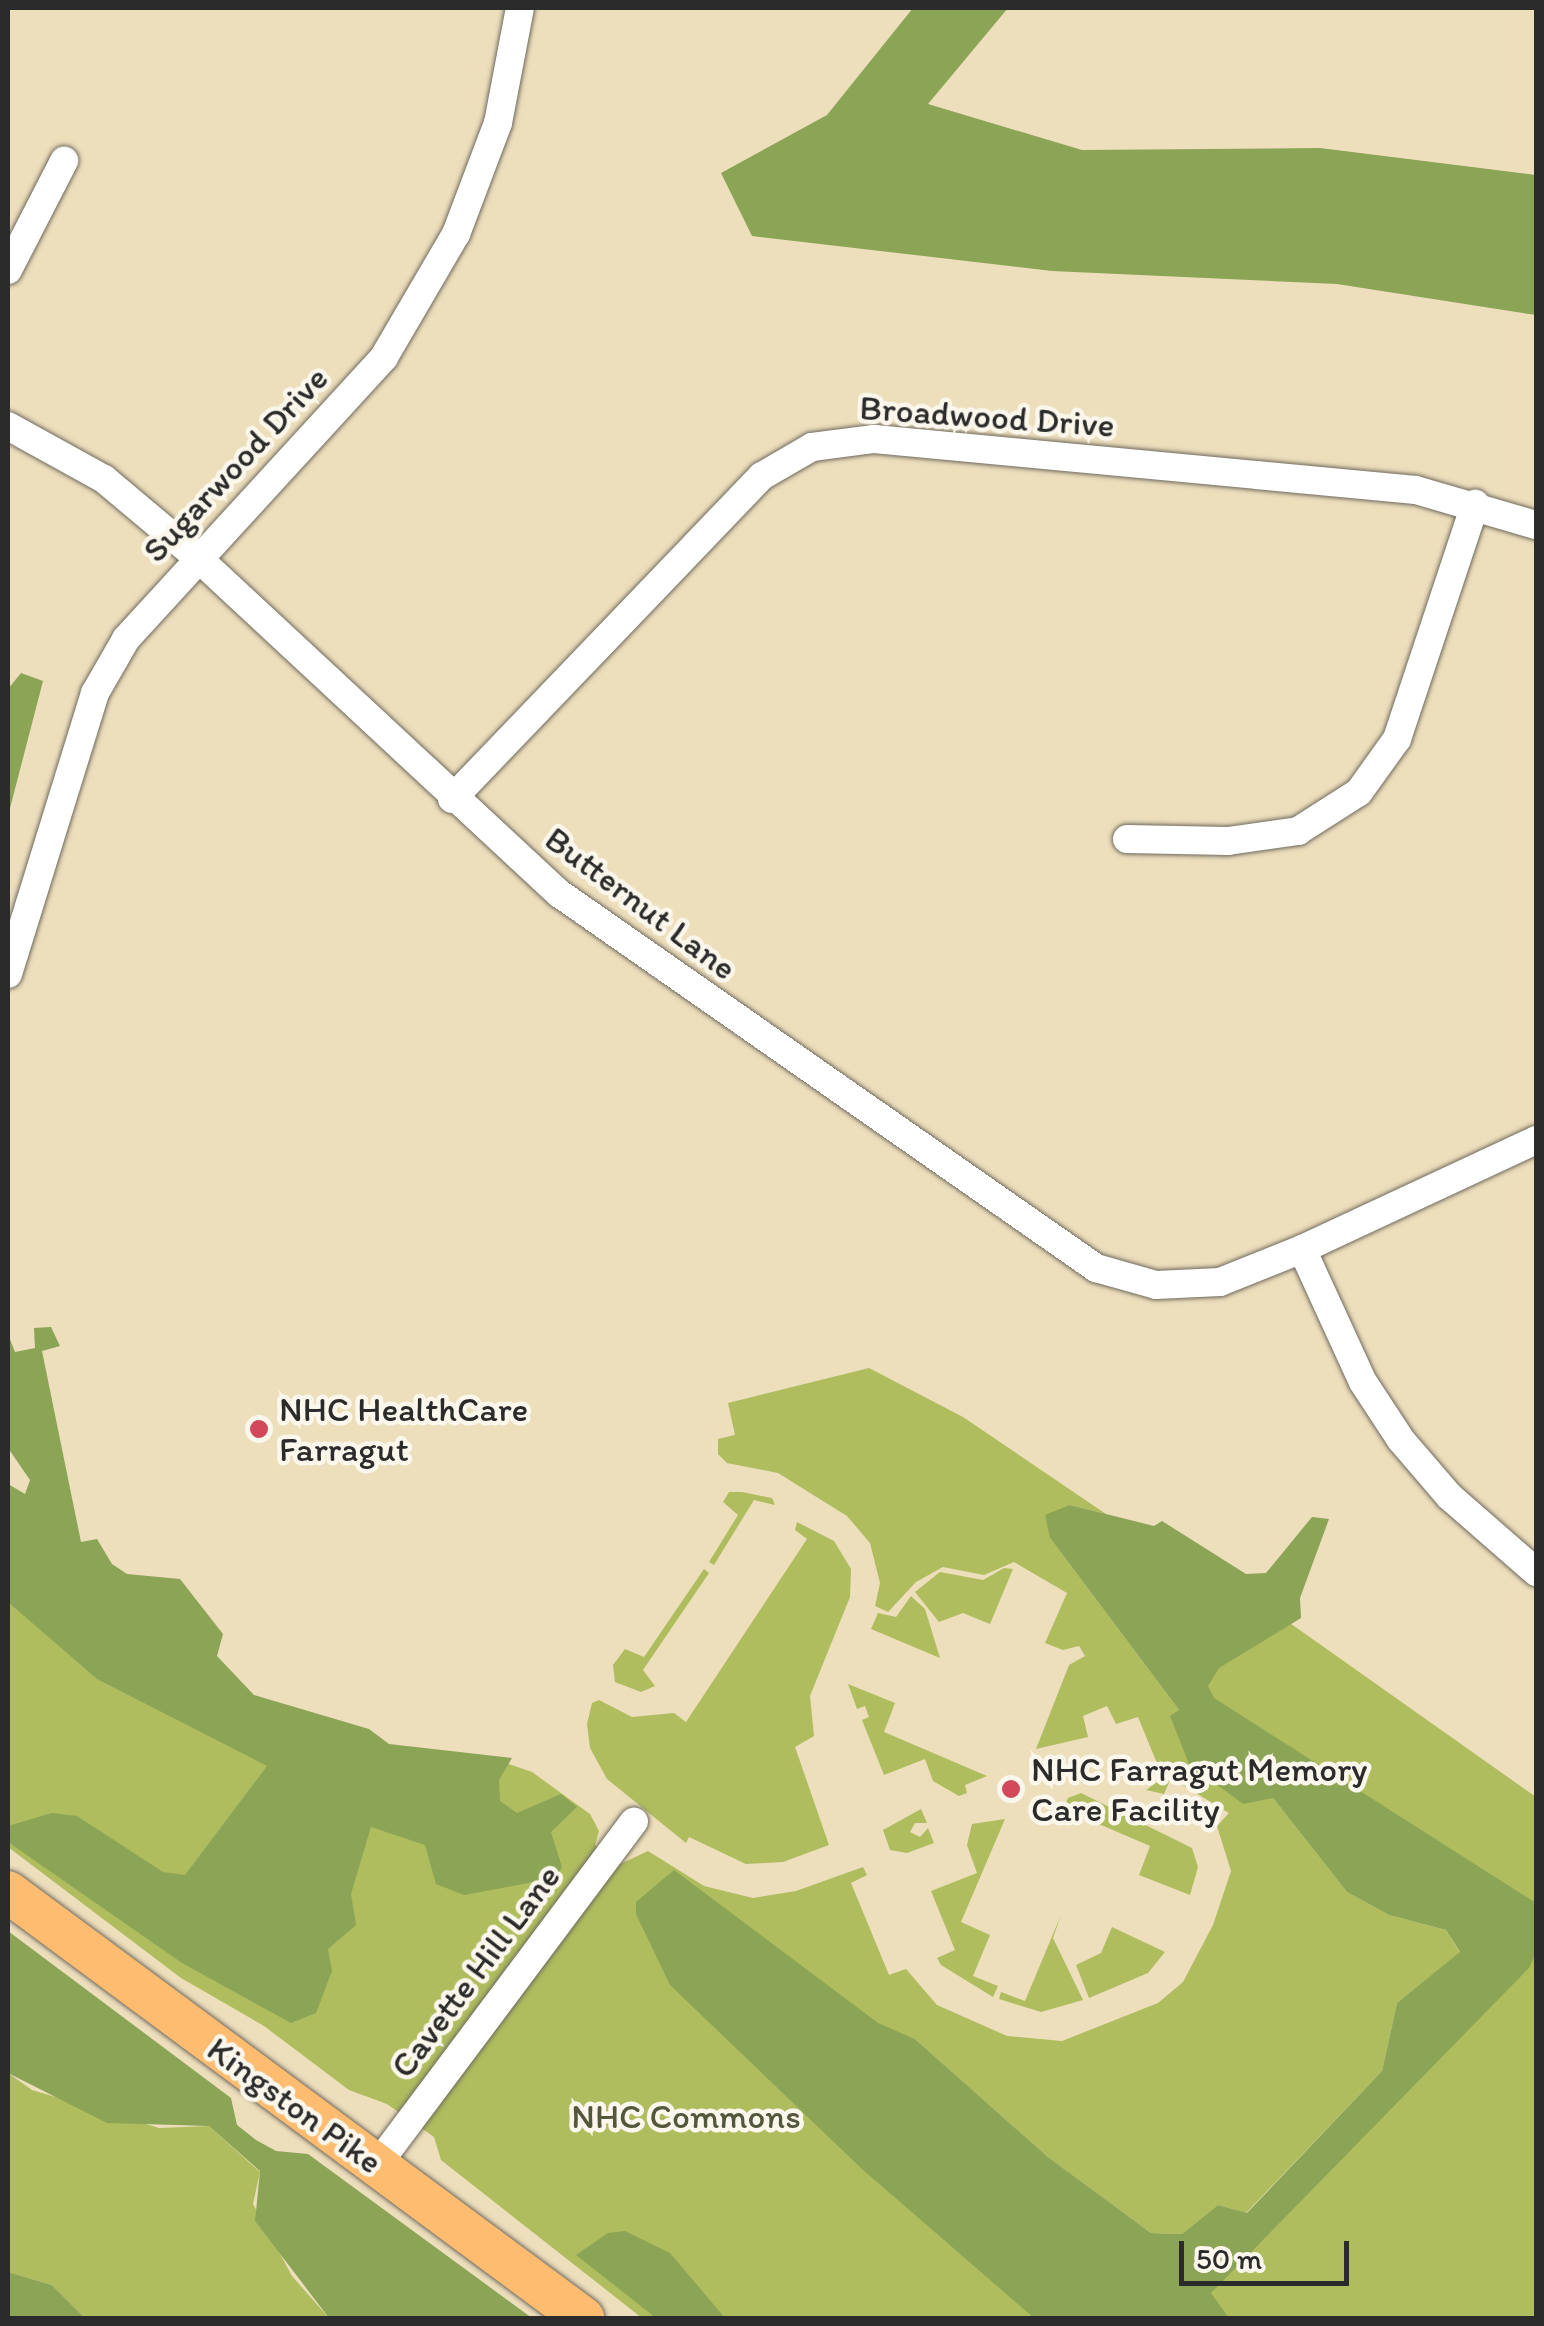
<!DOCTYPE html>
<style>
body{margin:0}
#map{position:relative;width:1544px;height:2326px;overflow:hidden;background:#eddebc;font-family:Itim,sans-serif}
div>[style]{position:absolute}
.green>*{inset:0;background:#afbd5f}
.forest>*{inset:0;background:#8ba456}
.roads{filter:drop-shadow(0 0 2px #6f6a5e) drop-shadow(0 0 2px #6f6a5e)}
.minor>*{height:28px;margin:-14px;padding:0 14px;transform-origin:14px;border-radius:14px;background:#fff}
.primary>*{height:42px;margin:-21px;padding:0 21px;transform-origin:21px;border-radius:21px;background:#febc70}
.dots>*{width:28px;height:28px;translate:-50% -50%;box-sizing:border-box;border:5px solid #fbf7ec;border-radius:50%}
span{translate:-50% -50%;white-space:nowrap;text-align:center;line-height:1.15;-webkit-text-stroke:9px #fbf7ec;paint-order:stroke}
.street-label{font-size:35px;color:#2b2b2b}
.poi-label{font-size:35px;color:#2b2b2b}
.left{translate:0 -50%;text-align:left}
.park-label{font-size:35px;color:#53573b}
.frame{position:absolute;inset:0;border:10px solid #2b2b2b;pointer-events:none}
.scale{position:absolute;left:1179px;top:2241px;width:170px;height:45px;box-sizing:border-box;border:5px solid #2b2b2b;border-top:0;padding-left:12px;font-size:30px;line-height:35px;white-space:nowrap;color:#2b2b2b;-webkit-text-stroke:8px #fbf7ec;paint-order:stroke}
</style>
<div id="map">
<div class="green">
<i style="clip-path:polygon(869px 1368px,963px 1417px,1106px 1514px,1070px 1505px,1050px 1538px,1179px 1710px,1273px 1798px,1347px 1892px,1389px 1915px,1446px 1930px,1460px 1953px,1397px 2003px,1382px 2071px,1246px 2213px,1218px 2205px,1182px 2234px,1151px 2233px,1048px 2157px,915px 2039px,880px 2025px,1190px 2300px,1532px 1927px,1193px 1698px,1267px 1607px,1536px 1797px,1536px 2318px,642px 2318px,441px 2160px,434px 2137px,387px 2104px,349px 2090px,264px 2026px,181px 1978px,8px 1847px,8px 1554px,250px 1706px,361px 1755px,483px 1755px,532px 1772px,590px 1814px,599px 1831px,595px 1845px,618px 1865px,648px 1851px,704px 1886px,753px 1898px,796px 1891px,863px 1867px,867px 1875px,851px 1883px,889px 1975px,906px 1969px,937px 2005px,1007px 2036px,1062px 2041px,1158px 2003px,1183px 1982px,1213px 1925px,1231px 1871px,1217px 1826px,1229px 1813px,1171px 1778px,1164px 1794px,1146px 1790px,1163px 1778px,1138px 1717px,1116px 1724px,1107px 1706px,1083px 1716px,1088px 1737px,1036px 1749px,1069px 1665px,1085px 1656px,1079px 1646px,1063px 1650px,1045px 1643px,1067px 1593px,1014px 1562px,984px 1575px,943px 1567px,916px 1582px,888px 1612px,875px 1606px,880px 1583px,870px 1543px,847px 1516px,778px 1473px,727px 1463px,718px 1454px,718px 1439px,735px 1435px,728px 1403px)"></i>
<i style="clip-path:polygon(742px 1492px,772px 1498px,775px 1505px,754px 1500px,714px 1565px,709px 1562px,738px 1515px,723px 1502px,729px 1492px)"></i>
<i style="clip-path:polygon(797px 1522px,834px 1541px,851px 1569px,850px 1597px,810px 1696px,814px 1736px,795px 1747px,829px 1845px,783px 1862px,746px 1864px,689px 1837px,686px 1843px,607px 1779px,590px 1748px,587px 1724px,592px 1703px,599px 1700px,632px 1717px,674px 1713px,686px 1722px,807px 1539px,795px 1530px)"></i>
<i style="clip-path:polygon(1004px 1568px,1013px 1569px,990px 1624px,963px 1613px,939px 1622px,915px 1592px,940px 1572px,983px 1580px)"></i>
<i style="clip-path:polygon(704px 1569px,709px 1573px,643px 1670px,655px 1686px,641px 1692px,615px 1682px,613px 1665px,625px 1649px,644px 1657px)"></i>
<i style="clip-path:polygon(911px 1596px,925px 1609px,940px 1658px,871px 1629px,878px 1613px,896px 1617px)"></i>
<i style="clip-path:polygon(848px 1684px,895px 1703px,884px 1732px,987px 1776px,965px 1785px,967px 1793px,959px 1796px,933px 1781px,925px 1759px,884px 1775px,862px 1720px,869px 1717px,865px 1706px,857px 1709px)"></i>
<i style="clip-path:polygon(1081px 1793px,1192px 1848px,1198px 1867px,1190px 1895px,1139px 1875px,1150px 1846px,1064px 1809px,1068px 1798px)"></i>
<i style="clip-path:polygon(921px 1809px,927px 1823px,915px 1823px,910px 1832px,920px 1837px,928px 1828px,934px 1843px,907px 1853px,890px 1850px,883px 1830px)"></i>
<i style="clip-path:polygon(1005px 1819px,961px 1922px,990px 1935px,973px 1976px,998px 1986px,993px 1997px,941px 1965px,937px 1958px,955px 1950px,931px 1891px,977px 1873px,967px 1845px,972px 1824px)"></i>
<i style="clip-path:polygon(1061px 1915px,1053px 1938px,1083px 2000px,1041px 2012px,999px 1999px,1001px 1992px,1025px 2001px)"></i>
<i style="clip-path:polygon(1112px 1927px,1165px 1952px,1148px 1973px,1089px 1998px,1076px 1965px,1101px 1953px)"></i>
<i style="clip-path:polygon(8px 2073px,32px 2090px,159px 2128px,209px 2126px,260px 2172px,253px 2204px,292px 2276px,329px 2318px,85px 2318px,52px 2285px,8px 2272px)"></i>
</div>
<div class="forest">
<i style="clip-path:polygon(913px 8px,1008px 8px,928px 104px,1082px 150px,1320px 148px,1536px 175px,1536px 315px,1337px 284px,1052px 271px,752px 236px,721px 173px,827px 115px)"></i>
<i style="clip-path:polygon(21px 673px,43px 681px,8px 816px,8px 689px)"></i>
<i style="clip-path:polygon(51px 1327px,60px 1346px,42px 1351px,81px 1542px,97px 1539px,112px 1564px,127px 1574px,180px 1579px,223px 1634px,217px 1656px,254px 1695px,369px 1729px,389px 1744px,512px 1758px,499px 1780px,500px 1801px,517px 1813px,561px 1794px,577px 1807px,551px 1832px,562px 1867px,556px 1878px,464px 1895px,436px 1884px,425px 1845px,371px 1827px,351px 1894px,356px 1925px,328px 1949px,332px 1971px,316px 2013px,291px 2023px,182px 1963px,8px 1842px,8px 1826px,52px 1813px,77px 1816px,163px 1872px,185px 1875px,267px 1766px,97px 1679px,8px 1602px,8px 1484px,25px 1494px,30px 1480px,8px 1448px,8px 1334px,15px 1352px,35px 1348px,34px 1328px)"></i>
<i style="clip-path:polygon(1070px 1505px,1154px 1526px,1162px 1521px,1246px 1574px,1266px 1573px,1312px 1517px,1329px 1519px,1300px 1598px,1301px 1618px,1219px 1668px,1208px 1686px,1214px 1698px,1536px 1903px,1536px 1953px,1529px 1968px,1211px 2293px,1229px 2318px,1034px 2318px,862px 2169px,670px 1985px,636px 1914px,636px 1902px,674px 1870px,878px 2023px,915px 2039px,1048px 2157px,1151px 2233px,1182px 2234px,1218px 2205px,1247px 2213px,1382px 2071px,1397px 2003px,1460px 1952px,1446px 1930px,1389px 1915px,1347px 1892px,1273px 1798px,1243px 1804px,1189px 1764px,1170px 1716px,1179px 1710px,1050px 1538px,1045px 1515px)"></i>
<i style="clip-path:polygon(8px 1931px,231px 2098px,237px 2125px,256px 2140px,276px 2151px,308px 2154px,532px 2318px,329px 2318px,255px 2221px,260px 2171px,209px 2126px,107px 2123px,8px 2073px)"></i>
<i style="clip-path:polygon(625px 2231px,670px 2253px,725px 2318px,656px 2318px,576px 2255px,608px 2233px)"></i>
<i style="clip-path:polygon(8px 2272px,52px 2285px,85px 2318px,8px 2318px)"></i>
</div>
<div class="roads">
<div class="minor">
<i style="left:8px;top:270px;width:123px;rotate:-62.8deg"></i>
<i style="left:8px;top:426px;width:110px;rotate:28.9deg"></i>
<i style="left:104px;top:479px;width:123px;rotate:40deg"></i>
<i style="left:198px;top:558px;width:494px;rotate:42.9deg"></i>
<i style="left:560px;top:894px;width:654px;rotate:34.91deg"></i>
<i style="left:1096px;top:1268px;width:62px;rotate:15.8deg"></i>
<i style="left:1156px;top:1285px;width:64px;rotate:-2.7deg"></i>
<i style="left:1220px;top:1282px;width:88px;rotate:-21.9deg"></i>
<i style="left:452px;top:799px;width:448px;rotate:-46.2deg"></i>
<i style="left:762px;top:476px;width:58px;rotate:-30.1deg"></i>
<i style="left:812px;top:447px;width:63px;rotate:-7.4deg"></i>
<i style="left:874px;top:439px;width:544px;rotate:5.38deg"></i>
<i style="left:1416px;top:490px;width:125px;rotate:16.3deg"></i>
<i style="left:1127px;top:839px;width:101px;rotate:1.1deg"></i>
<i style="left:1228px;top:841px;width:71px;rotate:-8.1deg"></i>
<i style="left:1298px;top:831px;width:72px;rotate:-32.6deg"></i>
<i style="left:1359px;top:792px;width:65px;rotate:-54.4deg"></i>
<i style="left:1397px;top:739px;width:248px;rotate:-71.6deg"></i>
<i style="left:8px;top:974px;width:294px;rotate:-72.8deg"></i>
<i style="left:95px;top:693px;width:62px;rotate:-60.1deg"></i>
<i style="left:126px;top:639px;width:382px;rotate:-47.5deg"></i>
<i style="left:384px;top:357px;width:143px;rotate:-59.7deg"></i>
<i style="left:456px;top:234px;width:119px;rotate:-69.3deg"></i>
<i style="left:498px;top:123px;width:117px;rotate:-79.2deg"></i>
<i style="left:1536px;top:1140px;width:258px;rotate:155deg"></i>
<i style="left:1302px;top:1249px;width:146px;rotate:65.4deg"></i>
<i style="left:1363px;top:1382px;width:69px;rotate:56.8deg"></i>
<i style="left:1401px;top:1440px;width:74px;rotate:49.4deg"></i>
<i style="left:1449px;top:1496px;width:116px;rotate:41.1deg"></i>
<i style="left:377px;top:2165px;width:429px;rotate:-53.2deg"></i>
</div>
<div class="primary">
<i style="left:8px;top:1892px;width:716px;rotate:36.53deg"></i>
</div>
</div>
<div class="dots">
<i style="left:259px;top:1429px;background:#d1495b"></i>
<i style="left:1011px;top:1789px;background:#d1495b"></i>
</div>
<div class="street-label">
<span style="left:987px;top:416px;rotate:4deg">Broadwood Drive</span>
<span style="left:235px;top:464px;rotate:-47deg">Sugarwood Drive</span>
<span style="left:641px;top:903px;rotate:37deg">Butternut Lane</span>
<span style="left:475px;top:1971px;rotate:-53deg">Cavette Hill Lane</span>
<span style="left:295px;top:2105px;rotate:36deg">Kingston Pike</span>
</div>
<div class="poi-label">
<span class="left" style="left:279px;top:1429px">NHC HealthCare<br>Farragut</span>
<span class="left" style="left:1031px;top:1789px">NHC Farragut Memory<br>Care Facility</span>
</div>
<div class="park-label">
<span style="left:686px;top:2116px">NHC Commons</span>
</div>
<div class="frame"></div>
<div class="scale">50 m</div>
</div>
